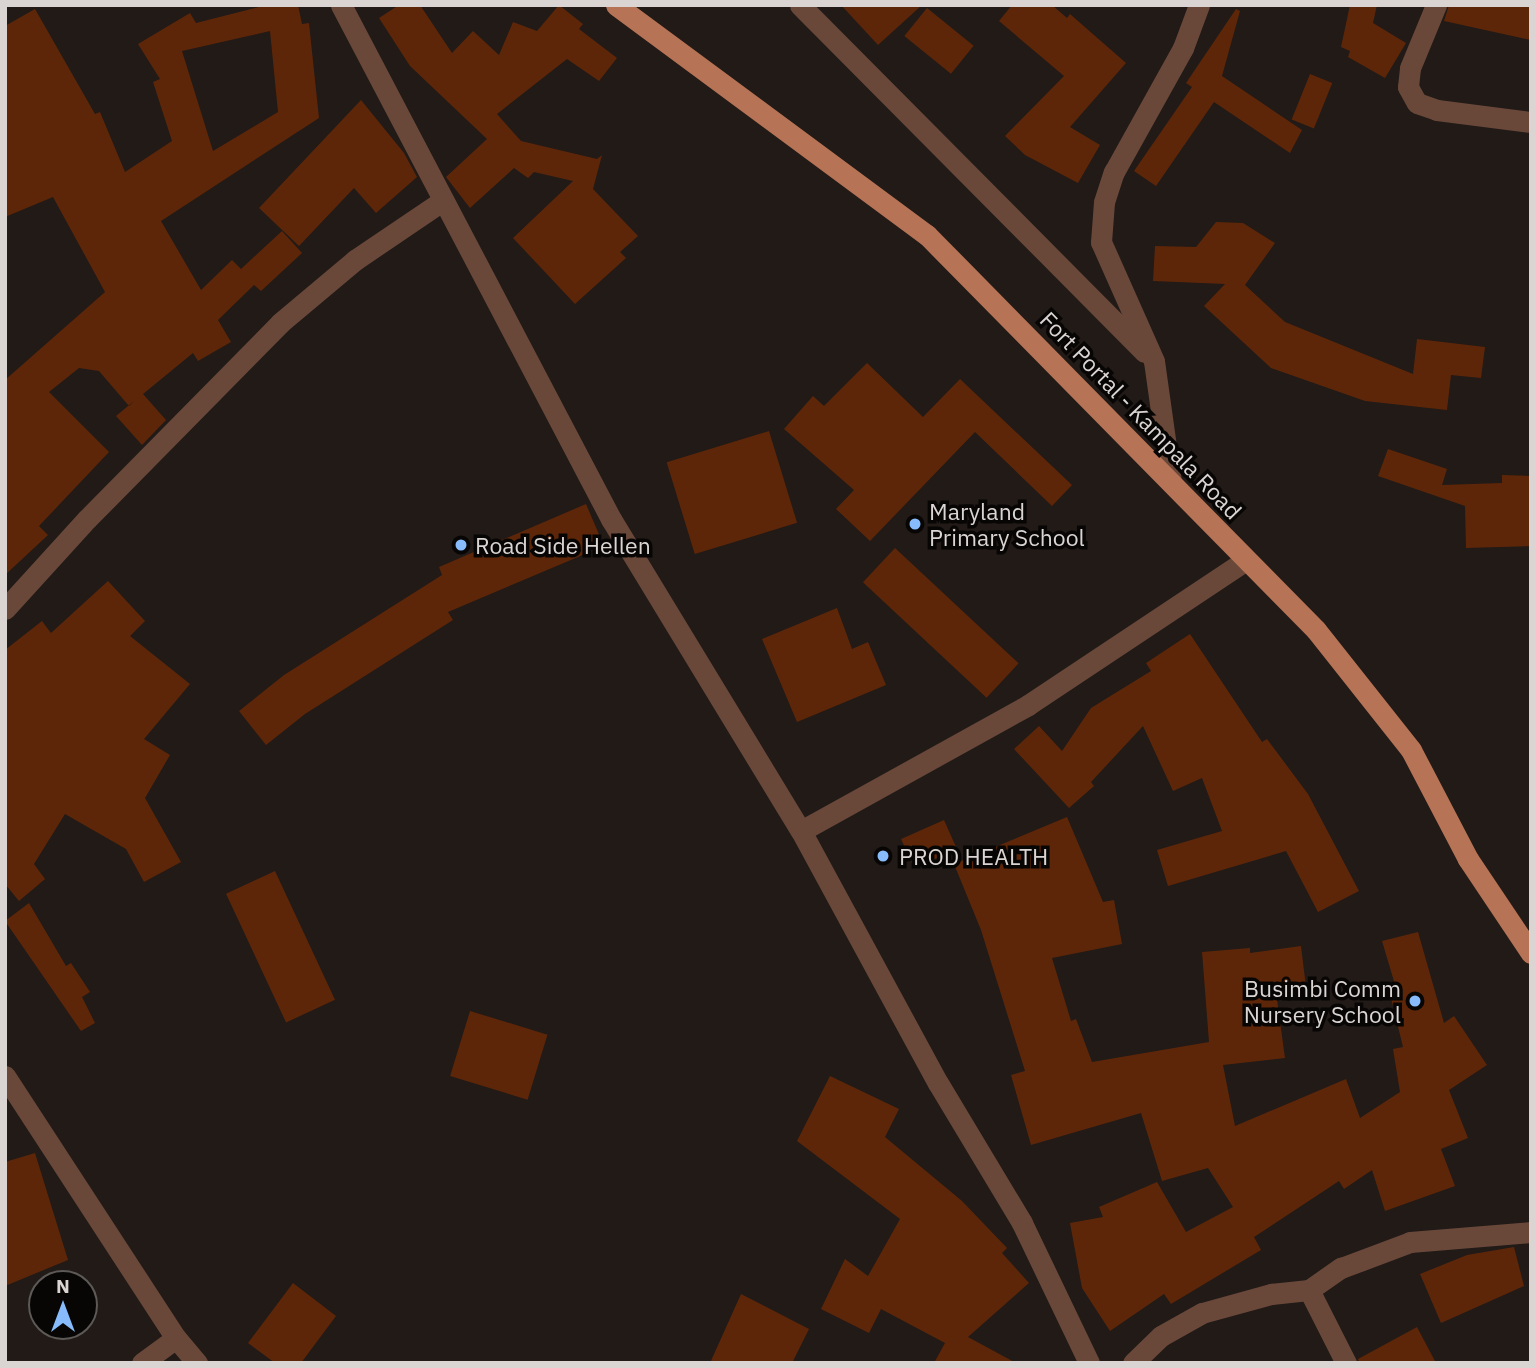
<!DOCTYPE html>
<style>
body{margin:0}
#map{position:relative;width:1536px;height:1368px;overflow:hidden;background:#211a17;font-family:"IBM Plex Sans",sans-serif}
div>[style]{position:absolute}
.building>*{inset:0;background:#5e2608;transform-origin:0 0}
.minor>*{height:21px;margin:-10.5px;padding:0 10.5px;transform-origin:10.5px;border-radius:10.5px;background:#69483a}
.major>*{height:21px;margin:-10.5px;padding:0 10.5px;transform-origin:10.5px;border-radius:10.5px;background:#b77355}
.dots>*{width:19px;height:19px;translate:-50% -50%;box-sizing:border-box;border:4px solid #080605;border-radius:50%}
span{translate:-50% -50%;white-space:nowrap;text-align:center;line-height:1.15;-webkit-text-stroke:7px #080605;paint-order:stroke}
.street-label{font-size:23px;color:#dad5d3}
.poi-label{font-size:23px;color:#dad5d3}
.left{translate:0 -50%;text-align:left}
.right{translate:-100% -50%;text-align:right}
.frame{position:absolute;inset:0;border:7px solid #dad5d3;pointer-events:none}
.north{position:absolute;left:28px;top:1270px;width:70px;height:70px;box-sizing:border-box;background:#080605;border:2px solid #5c5957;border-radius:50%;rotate:0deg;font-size:19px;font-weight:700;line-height:28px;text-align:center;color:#dad5d3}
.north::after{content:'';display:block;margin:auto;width:24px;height:32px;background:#87bbfb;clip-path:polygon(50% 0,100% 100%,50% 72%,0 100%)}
</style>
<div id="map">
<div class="building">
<i style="clip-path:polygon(evenodd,267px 5px,298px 5px,302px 24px,309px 23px,319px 118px,161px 221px,201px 290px,232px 260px,241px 269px,282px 231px,302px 253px,261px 291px,254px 285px,218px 320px,231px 342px,198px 361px,193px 353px,143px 394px,166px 420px,142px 445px,116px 416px,134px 401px,129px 406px,99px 371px,79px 368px,49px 392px,109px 452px,39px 526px,48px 535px,5px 575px,5px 380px,105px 292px,53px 197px,5px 217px,5px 26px,35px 9px,95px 114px,100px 112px,125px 172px,172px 141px,153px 82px,160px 79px,138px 44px,190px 13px,196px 23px,267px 5px,270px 31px,278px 112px,213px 151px,182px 51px,270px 31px)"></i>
<i style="clip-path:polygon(399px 5px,420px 5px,452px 53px,473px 31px,499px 55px,513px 22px,537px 31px,559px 5px,583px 24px,579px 29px,617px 58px,599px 81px,567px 59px,497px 114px,521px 141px,597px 159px,602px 155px,593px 189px,638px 236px,620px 252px,626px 258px,575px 304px,513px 238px,573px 181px,534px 172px,528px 178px,514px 168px,470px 208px,446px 177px,487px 139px,410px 66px,379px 18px)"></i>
<i style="clip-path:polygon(841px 5px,922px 5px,878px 45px)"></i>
<i style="clip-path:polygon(1012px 5px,1052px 5px,1067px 18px,1070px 14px,1126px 63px,1070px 127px,1100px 145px,1078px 183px,1025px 155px,1005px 136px,1064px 76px,999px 21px)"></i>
<i style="clip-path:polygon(1350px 5px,1377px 5px,1373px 23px,1406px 43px,1385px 78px,1348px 57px,1350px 51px,1341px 47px)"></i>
<i style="clip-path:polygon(1449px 5px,1531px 5px,1531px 40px,1444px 21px)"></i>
<i style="left:927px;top:8px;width:60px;height:36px;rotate:39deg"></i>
<i style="clip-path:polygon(1236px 9px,1240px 11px,1222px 76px,1302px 130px,1290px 153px,1214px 102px,1156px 186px,1134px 171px,1192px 87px,1186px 83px)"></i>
<i style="left:1310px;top:74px;width:24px;height:49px;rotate:22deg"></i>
<i style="clip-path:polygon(361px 100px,404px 153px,417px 177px,376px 213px,354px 188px,299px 246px,259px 208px)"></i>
<i style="clip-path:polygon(1216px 222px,1243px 223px,1275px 243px,1245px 285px,1285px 322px,1413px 374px,1417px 339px,1485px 347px,1481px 378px,1451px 375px,1447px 410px,1365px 401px,1271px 368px,1204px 306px,1225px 284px,1153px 281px,1155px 246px,1196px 247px)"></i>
<i style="clip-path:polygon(867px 363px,923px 417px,960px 379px,1072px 485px,1052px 506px,975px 432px,870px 541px,836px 509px,854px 490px,784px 429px,813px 396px,824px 406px)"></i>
<i style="left:769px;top:431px;width:96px;height:107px;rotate:73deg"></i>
<i style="clip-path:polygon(1388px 449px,1447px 469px,1442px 485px,1502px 483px,1502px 475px,1531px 476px,1531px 546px,1466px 548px,1465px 506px,1378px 476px)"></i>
<i style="clip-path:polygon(586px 504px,604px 546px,448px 612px,453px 620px,305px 714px,266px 745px,239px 711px,284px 675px,442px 575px,439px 567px)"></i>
<i style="left:895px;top:548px;width:169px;height:47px;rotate:43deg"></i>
<i style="clip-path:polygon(108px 581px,145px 621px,130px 636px,190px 684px,144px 739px,170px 755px,145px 798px,181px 862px,144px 882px,126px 849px,65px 814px,34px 864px,45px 879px,19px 901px,5px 884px,5px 650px,42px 621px,51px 633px)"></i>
<i style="clip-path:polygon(837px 608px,852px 649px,868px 642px,886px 685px,797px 722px,762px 639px)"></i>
<i style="clip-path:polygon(1190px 634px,1262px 742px,1267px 739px,1308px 794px,1359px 891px,1318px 912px,1286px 851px,1168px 886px,1157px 850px,1222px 831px,1202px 778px,1173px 791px,1143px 726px,1091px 782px,1094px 786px,1069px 808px,1014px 749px,1039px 726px,1062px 751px,1091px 708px,1151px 671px,1146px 663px)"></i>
<i style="clip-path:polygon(1067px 817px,1103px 902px,1114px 900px,1122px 944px,1052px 958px,1071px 1021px,1076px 1019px,1092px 1062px,1209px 1042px,1202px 952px,1250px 948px,1250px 953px,1301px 946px,1306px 987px,1276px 992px,1285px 1058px,1223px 1065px,1235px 1126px,1346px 1079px,1360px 1118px,1400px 1092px,1393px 1049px,1403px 1047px,1389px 990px,1396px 988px,1382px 941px,1418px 932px,1444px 1023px,1454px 1016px,1487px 1065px,1449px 1090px,1468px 1138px,1441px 1149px,1455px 1186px,1385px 1211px,1372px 1170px,1344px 1189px,1339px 1181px,1254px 1237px,1261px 1250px,1171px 1304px,1164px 1294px,1110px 1331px,1082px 1288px,1070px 1223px,1103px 1217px,1099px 1207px,1157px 1182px,1186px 1232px,1233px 1207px,1208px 1168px,1162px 1181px,1141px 1113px,1031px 1145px,1011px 1075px,1025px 1071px,981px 930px,954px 864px)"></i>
<i style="left:944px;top:820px;width:32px;height:47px;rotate:66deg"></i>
<i style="left:275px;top:871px;width:142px;height:54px;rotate:65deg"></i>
<i style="clip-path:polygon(29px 903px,66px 966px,71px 963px,90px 992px,82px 997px,95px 1023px,81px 1031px,5px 921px)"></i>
<i style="left:470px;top:1011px;width:81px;height:68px;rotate:17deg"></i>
<i style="clip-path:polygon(830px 1076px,899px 1109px,885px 1137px,962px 1201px,1007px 1248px,1002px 1253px,1029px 1283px,968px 1337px,1016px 1363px,934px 1363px,945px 1343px,881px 1309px,869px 1333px,821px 1309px,845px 1259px,868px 1276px,900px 1219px,797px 1141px)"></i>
<i style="clip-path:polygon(35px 1153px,68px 1260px,5px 1286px,5px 1162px)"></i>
<i style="clip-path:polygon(1514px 1247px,1524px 1286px,1441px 1323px,1420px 1274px,1467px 1255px)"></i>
<i style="clip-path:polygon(293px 1283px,336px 1316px,301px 1363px,275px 1363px,248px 1343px)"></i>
<i style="clip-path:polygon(741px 1294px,809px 1329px,792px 1363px,710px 1363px)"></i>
<i style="clip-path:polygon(1417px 1327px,1436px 1363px,1359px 1363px,1358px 1359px)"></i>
</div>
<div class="minor">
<i style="left:341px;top:5px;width:581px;rotate:62.29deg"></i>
<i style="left:611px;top:519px;width:365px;rotate:58.7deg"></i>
<i style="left:801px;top:831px;width:287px;rotate:61.5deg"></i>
<i style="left:938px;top:1083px;width:163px;rotate:59deg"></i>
<i style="left:1022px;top:1223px;width:155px;rotate:64.4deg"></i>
<i style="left:800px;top:5px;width:489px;rotate:45.2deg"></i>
<i style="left:1436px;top:5px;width:68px;rotate:112.4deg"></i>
<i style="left:1410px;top:68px;width:19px;rotate:96deg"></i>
<i style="left:1408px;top:87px;width:18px;rotate:61deg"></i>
<i style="left:1417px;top:103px;width:21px;rotate:19deg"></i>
<i style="left:1437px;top:110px;width:95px;rotate:7.3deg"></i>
<i style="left:1171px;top:482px;width:122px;rotate:-98deg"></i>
<i style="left:1154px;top:361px;width:130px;rotate:-114deg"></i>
<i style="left:1101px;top:242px;width:40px;rotate:-85.7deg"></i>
<i style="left:1104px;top:202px;width:32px;rotate:-72deg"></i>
<i style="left:1114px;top:172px;width:142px;rotate:-60.9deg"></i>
<i style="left:1183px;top:48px;width:46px;rotate:-69.6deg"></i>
<i style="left:5px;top:609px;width:122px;rotate:-47.7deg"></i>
<i style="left:87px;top:519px;width:275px;rotate:-45.4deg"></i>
<i style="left:280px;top:323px;width:98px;rotate:-40deg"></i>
<i style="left:355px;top:260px;width:105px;rotate:-34.1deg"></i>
<i style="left:801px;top:831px;width:260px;rotate:-29deg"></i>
<i style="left:1028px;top:705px;width:260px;rotate:-33.6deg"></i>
<i style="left:5px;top:1076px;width:313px;rotate:56.9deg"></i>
<i style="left:176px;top:1338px;width:33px;rotate:50deg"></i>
<i style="left:1309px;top:1290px;width:82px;rotate:63.1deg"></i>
<i style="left:142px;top:1363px;width:42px;rotate:-36.3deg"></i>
<i style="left:1133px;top:1363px;width:39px;rotate:-44deg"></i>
<i style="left:1161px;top:1336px;width:47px;rotate:-29.3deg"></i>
<i style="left:1202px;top:1313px;width:72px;rotate:-15.4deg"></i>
<i style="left:1271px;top:1294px;width:38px;rotate:-6deg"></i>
<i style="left:1309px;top:1290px;width:39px;rotate:-35deg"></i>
<i style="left:1341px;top:1268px;width:74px;rotate:-20.6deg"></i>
<i style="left:1410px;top:1242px;width:121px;rotate:-4.7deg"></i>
</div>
<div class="major">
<i style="left:616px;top:5px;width:387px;rotate:36.5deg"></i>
<i style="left:927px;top:235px;width:554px;rotate:45.44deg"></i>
<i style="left:1316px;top:630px;width:153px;rotate:51.6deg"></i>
<i style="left:1411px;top:750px;width:123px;rotate:62.4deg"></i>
<i style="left:1468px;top:859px;width:113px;rotate:56.2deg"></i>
</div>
<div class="dots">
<i style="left:915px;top:524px;background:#87bbfb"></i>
<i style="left:461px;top:545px;background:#87bbfb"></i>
<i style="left:883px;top:856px;background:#87bbfb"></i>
<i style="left:1415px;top:1001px;background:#87bbfb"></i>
</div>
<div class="street-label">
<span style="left:1141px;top:415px;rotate:46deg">Fort Portal - Kampala Road</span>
</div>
<div class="poi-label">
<span class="left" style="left:929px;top:524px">Maryland<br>Primary School</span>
<span class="left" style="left:475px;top:545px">Road Side Hellen</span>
<span class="left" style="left:899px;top:856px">PROD HEALTH</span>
<span class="right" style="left:1401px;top:1001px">Busimbi Comm<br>Nursery School</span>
</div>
<div class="frame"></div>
<div class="north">N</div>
</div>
